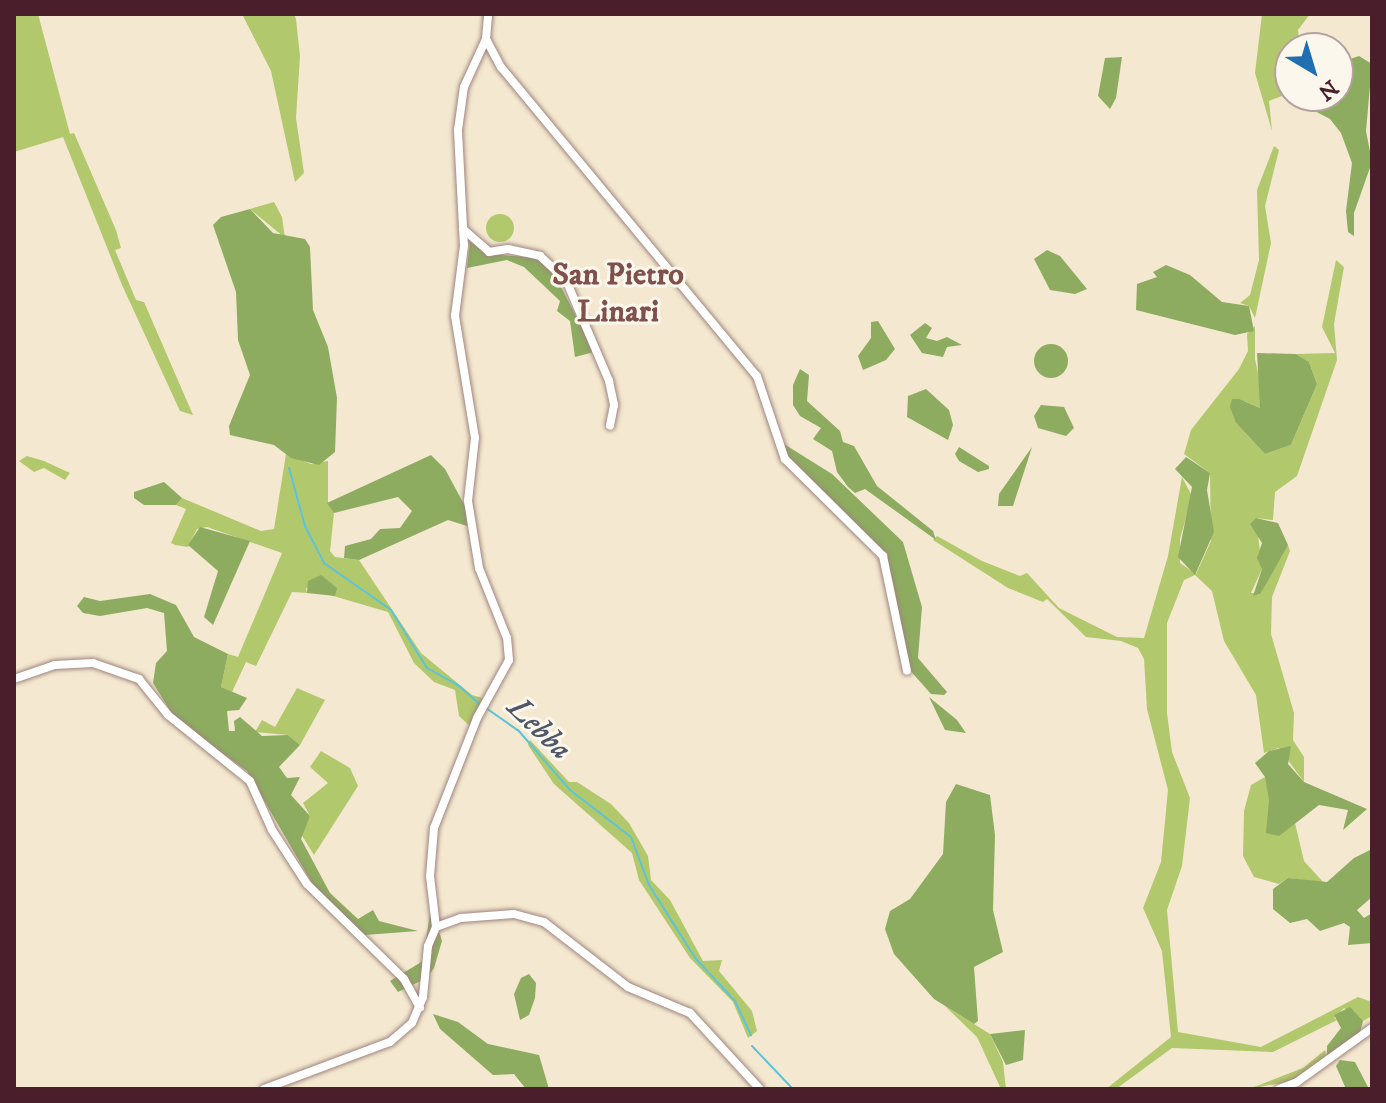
<!DOCTYPE html>
<style>
body{margin:0}
#map{position:relative;width:1386px;height:1103px;overflow:hidden;background:#f4e8d0;font-family:"IM FELL DW Pica",serif}
div>[style]{position:absolute}
.green>*{inset:0;background:#b2c86c}
.round{border-radius:50%}
.forest>*{inset:0;background:#8dac60}
.stream>*{height:2px;margin:-1px;padding:0 1px;transform-origin:1px;border-radius:1px;background:#5cc3d8}
.roads{filter:drop-shadow(0 0 2px #9f847e) drop-shadow(0 0 2px #9f847e)}
.minor>*{height:8px;margin:-4px;padding:0 4px;transform-origin:4px;border-radius:4px;background:#fff}
span{translate:-50% -50%;white-space:nowrap;text-align:center;line-height:1.15;-webkit-text-stroke:6px #fbf7ec;paint-order:stroke}
.neighbourhood-label{font-size:32px;color:#80514c;font-weight:700}
.water-label{font-size:32px;color:#505868;font-style:italic}
.frame{position:absolute;inset:0;border:16px solid #4a1f2b;pointer-events:none}
.north{position:absolute;left:1274px;top:32px;width:80px;height:80px;box-sizing:border-box;background:#fbf7ec;border:2px solid #b4a19f;border-radius:50%;rotate:142deg;font-size:22px;font-weight:700;line-height:32px;text-align:center;color:#4a1f2b}
.north::after{content:'';display:block;margin:auto;width:28px;height:36px;background:#1f6fb2;clip-path:polygon(50% 0,100% 100%,50% 72%,0 100%)}
</style>
<div id="map">
<div class="green">
<i style="clip-path:polygon(14px 14px,38px 14px,70px 134px,74px 133px,116px 230px,121px 248px,115px 250px,136px 300px,144px 302px,193px 415px,180px 411px,122px 285px,63px 137px,14px 152px)"></i>
<i style="clip-path:polygon(242px 14px,294px 14px,296px 19px,300px 56px,296px 118px,304px 173px,295px 182px,271px 71px)"></i>
<i style="clip-path:polygon(1262px 14px,1310px 14px,1298px 30px,1300px 48px,1290px 48px,1290px 93px,1269px 101px,1272px 131px,1255px 73px)"></i>
<i style="clip-path:polygon(1274px 146px,1279px 150px,1265px 206px,1271px 243px,1255px 318px,1249px 306px,1240px 303px,1250px 295px,1259px 260px,1257px 190px)"></i>
<i style="clip-path:polygon(274px 202px,282px 217px,285px 238px,250px 209px)"></i>
<i class="round" style="left:486px;top:214px;width:28px;height:28px"></i>
<i style="clip-path:polygon(1336px 260px,1344px 267px,1334px 324px,1337px 360px,1297px 476px,1275px 492px,1273px 520px,1256px 518px,1262px 569px,1251px 593px,1261px 593px,1281px 552px,1288px 545px,1290px 551px,1272px 597px,1271px 634px,1294px 713px,1293px 740px,1304px 757px,1304px 782px,1279px 748px,1264px 753px,1256px 695px,1224px 641px,1212px 591px,1195px 575px,1184px 580px,1167px 623px,1167px 713px,1172px 752px,1190px 798px,1182px 866px,1167px 910px,1178px 1032px,1261px 1047px,1358px 997px,1372px 1002px,1372px 1016px,1363px 1021px,1344px 1008px,1334px 1018px,1337px 1020px,1273px 1052px,1172px 1048px,1116px 1089px,1106px 1089px,1171px 1037px,1162px 951px,1143px 908px,1161px 862px,1168px 790px,1147px 709px,1144px 659px,1138px 648px,1121px 641px,1086px 637px,1047px 599px,1043px 602px,1008px 588px,933px 540px,937px 536px,982px 561px,1020px 576px,1027px 573px,1059px 608px,1117px 637px,1144px 638px,1168px 556px,1182px 477px,1192px 496px,1180px 539px,1180px 563px,1196px 574px,1211px 541px,1210px 473px,1184px 454px,1191px 430px,1239px 369px,1248px 351px,1247px 334px,1255px 326px,1255px 359px,1263px 398px,1260px 408px,1244px 401px,1236px 423px,1265px 454px,1291px 445px,1317px 384px,1309px 362px,1296px 354px,1335px 353px,1322px 327px)"></i>
<i style="clip-path:polygon(286px 454px,311px 464px,328px 461px,328px 503px,334px 513px,330px 551px,335px 557px,359px 560px,421px 653px,472px 695px,486px 699px,471px 727px,459px 716px,455px 690px,434px 682px,414px 663px,388px 612px,306px 588px,307px 593px,292px 592px,256px 666px,246px 662px,232px 692px,221px 687px,228px 654px,238px 657px,282px 553px,207px 527px,197px 529px,188px 547px,175px 545px,171px 543px,186px 509px,176px 505px,182px 498px,261px 531px,274px 529px)"></i>
<i style="clip-path:polygon(27px 456px,44px 461px,70px 473px,65px 480px,44px 468px,34px 472px,19px 461px)"></i>
<i style="clip-path:polygon(297px 688px,325px 700px,300px 745px,288px 735px,255px 732px,262px 720px,275px 727px)"></i>
<i style="clip-path:polygon(530px 740px,569px 782px,577px 782px,611px 804px,629px 823px,648px 856px,651px 880px,670px 900px,703px 961px,722px 960px,719px 971px,752px 1011px,757px 1031px,748px 1038px,733px 1002px,690px 958px,639px 880px,632px 853px,554px 784px,528px 745px)"></i>
<i style="clip-path:polygon(321px 751px,350px 768px,358px 786px,314px 855px,301px 834px,310px 816px,303px 803px,328px 783px,310px 767px)"></i>
<i style="clip-path:polygon(1265px 777px,1278px 836px,1295px 823px,1304px 861px,1324px 883px,1288px 878px,1279px 884px,1254px 877px,1243px 856px,1244px 811px,1251px 785px)"></i>
<i style="clip-path:polygon(945px 1006px,990px 1034px,1003px 1062px,1006px 1089px,1001px 1089px,977px 1037px)"></i>
<i style="clip-path:polygon(1325px 1050px,1327px 1060px,1300px 1079px,1249px 1089px,1303px 1068px)"></i>
</div>
<div class="forest">
<i style="clip-path:polygon(1359px 56px,1372px 64px,1366px 131px,1372px 162px,1354px 213px,1354px 236px,1348px 232px,1346px 211px,1352px 163px,1341px 133px,1330px 119px,1288px 97px,1338px 96px,1338px 63px)"></i>
<i style="clip-path:polygon(1122px 57px,1116px 98px,1110px 109px,1098px 96px,1105px 58px)"></i>
<i style="clip-path:polygon(250px 209px,273px 233px,305px 239px,310px 247px,313px 310px,328px 347px,337px 398px,335px 452px,319px 465px,291px 458px,274px 445px,230px 435px,229px 426px,250px 375px,238px 340px,236px 292px,213px 225px,221px 217px)"></i>
<i style="clip-path:polygon(470px 242px,490px 254px,539px 258px,552px 269px,594px 352px,575px 357px,570px 321px,557px 311px,560px 301px,524px 267px,507px 260px,467px 268px)"></i>
<i style="clip-path:polygon(1047px 250px,1060px 256px,1087px 289px,1075px 294px,1050px 290px,1034px 259px)"></i>
<i style="clip-path:polygon(1166px 265px,1190px 275px,1222px 302px,1249px 306px,1254px 331px,1235px 335px,1136px 310px,1137px 284px,1157px 277px,1153px 272px)"></i>
<i style="clip-path:polygon(878px 321px,895px 349px,886px 360px,863px 370px,858px 356px,871px 338px,871px 322px)"></i>
<i style="clip-path:polygon(925px 323px,932px 328px,926px 338px,937px 341px,947px 337px,962px 345px,947px 347px,943px 357px,922px 353px,910px 335px)"></i>
<i class="round" style="left:1034px;top:344px;width:34px;height:34px"></i>
<i style="clip-path:polygon(1257px 353px,1296px 354px,1309px 362px,1317px 384px,1291px 445px,1265px 454px,1236px 423px,1230px 407px,1232px 399px,1239px 399px,1260px 408px)"></i>
<i style="clip-path:polygon(800px 369px,809px 375px,807px 401px,840px 431px,843px 442px,854px 446px,877px 486px,933px 531px,936px 540px,865px 489px,855px 493px,848px 487px,837px 472px,832px 451px,813px 439px,821px 428px,800px 416px,793px 405px,793px 385px)"></i>
<i style="clip-path:polygon(926px 389px,949px 410px,953px 425px,948px 440px,907px 417px,908px 396px)"></i>
<i style="clip-path:polygon(1041px 405px,1064px 407px,1074px 428px,1066px 436px,1038px 428px,1034px 416px)"></i>
<i style="clip-path:polygon(784px 444px,832px 474px,903px 542px,922px 607px,918px 658px,947px 692px,944px 695px,931px 694px,907px 667px,883px 555px,786px 458px)"></i>
<i style="clip-path:polygon(959px 447px,989px 466px,989px 469px,978px 472px,959px 461px,955px 454px)"></i>
<i style="clip-path:polygon(1032px 447px,1013px 506px,998px 506px,999px 494px)"></i>
<i style="clip-path:polygon(431px 455px,445px 469px,466px 508px,467px 526px,448px 520px,359px 560px,344px 558px,345px 546px,371px 539px,380px 529px,400px 528px,412px 511px,398px 497px,334px 513px,327px 503px)"></i>
<i style="clip-path:polygon(1186px 457px,1210px 473px,1207px 490px,1214px 532px,1195px 575px,1178px 557px,1192px 487px,1175px 469px)"></i>
<i style="clip-path:polygon(164px 482px,182px 498px,176px 505px,144px 505px,134px 498px,134px 492px)"></i>
<i style="clip-path:polygon(1256px 518px,1278px 523px,1288px 545px,1261px 593px,1253px 596px,1262px 569px,1257px 558px,1262px 543px,1250px 524px)"></i>
<i style="clip-path:polygon(200px 527px,250px 541px,213px 625px,204px 617px,218px 571px,188px 545px)"></i>
<i style="clip-path:polygon(321px 575px,337px 588px,335px 596px,307px 593px,308px 581px)"></i>
<i style="clip-path:polygon(150px 594px,176px 605px,194px 637px,228px 654px,221px 687px,247px 698px,239px 710px,227px 711px,229px 731px,235px 731px,234px 721px,240px 717px,262px 736px,288px 735px,300px 745px,279px 767px,287px 778px,300px 777px,291px 795px,310px 816px,301px 839px,330px 893px,358px 919px,373px 910px,379px 921px,418px 931px,365px 935px,316px 890px,247px 771px,176px 720px,153px 683px,156px 663px,167px 651px,164px 613px,147px 608px,100px 616px,83px 613px,77px 606px,84px 597px,100px 601px)"></i>
<i style="clip-path:polygon(929px 697px,957px 720px,966px 733px,945px 730px)"></i>
<i style="clip-path:polygon(1291px 746px,1288px 764px,1304px 782px,1367px 809px,1343px 830px,1348px 810px,1319px 805px,1279px 836px,1266px 833px,1269px 800px,1265px 777px,1255px 763px,1269px 751px)"></i>
<i style="clip-path:polygon(956px 784px,990px 795px,995px 835px,993px 910px,1003px 952px,974px 967px,978px 1021px,974px 1024px,934px 999px,894px 954px,885px 929px,890px 911px,910px 899px,943px 854px,946px 802px)"></i>
<i style="clip-path:polygon(1372px 849px,1372px 897px,1357px 910px,1364px 918px,1372px 913px,1372px 943px,1348px 945px,1350px 927px,1344px 923px,1320px 931px,1307px 919px,1290px 923px,1273px 909px,1273px 889px,1288px 878px,1327px 882px,1354px 858px)"></i>
<i style="clip-path:polygon(431px 906px,442px 941px,434px 968px,427px 978px,398px 992px,390px 981px,423px 961px)"></i>
<i style="clip-path:polygon(529px 974px,536px 983px,535px 998px,529px 1015px,520px 1020px,514px 994px,521px 978px)"></i>
<i style="clip-path:polygon(1350px 1007px,1363px 1021px,1360px 1032px,1327px 1060px,1327px 1046px,1341px 1028px,1334px 1015px)"></i>
<i style="clip-path:polygon(433px 1014px,458px 1022px,488px 1044px,539px 1055px,549px 1089px,526px 1089px,514px 1074px,493px 1075px,440px 1029px)"></i>
<i style="clip-path:polygon(1025px 1030px,1023px 1060px,1006px 1065px,990px 1034px)"></i>
<i style="clip-path:polygon(1340px 1060px,1355px 1062px,1369px 1089px,1346px 1089px,1336px 1066px)"></i>
</div>
<div class="stream">
<i style="left:289px;top:468px;width:60px;rotate:74.6deg"></i>
<i style="left:305px;top:526px;width:42px;rotate:62.8deg"></i>
<i style="left:324px;top:563px;width:82px;rotate:35deg"></i>
<i style="left:391px;top:610px;width:68px;rotate:58.2deg"></i>
<i style="left:427px;top:668px;width:35px;rotate:29deg"></i>
<i style="left:458px;top:685px;width:30px;rotate:42deg"></i>
<i style="left:486px;top:708px;width:39px;rotate:35deg"></i>
<i style="left:518px;top:730px;width:79px;rotate:49.1deg"></i>
<i style="left:570px;top:790px;width:77px;rotate:37.6deg"></i>
<i style="left:631px;top:837px;width:51px;rotate:69.4deg"></i>
<i style="left:649px;top:885px;width:88px;rotate:57.6deg"></i>
<i style="left:696px;top:959px;width:57px;rotate:47.1deg"></i>
<i style="left:735px;top:1001px;width:38px;rotate:65deg"></i>
<i style="left:752px;top:1046px;width:59px;rotate:46.4deg"></i>
</div>
<div class="roads">
<div class="minor">
<i style="left:486px;top:39px;width:32px;rotate:62deg"></i>
<i style="left:501px;top:67px;width:401px;rotate:50.4deg"></i>
<i style="left:757px;top:376px;width:88px;rotate:71.4deg"></i>
<i style="left:785px;top:459px;width:138px;rotate:44.7deg"></i>
<i style="left:883px;top:556px;width:117px;rotate:78.2deg"></i>
<i style="left:463px;top:229px;width:35px;rotate:41deg"></i>
<i style="left:489px;top:252px;width:19px;rotate:-9deg"></i>
<i style="left:508px;top:249px;width:33px;rotate:12deg"></i>
<i style="left:540px;top:256px;width:35px;rotate:43deg"></i>
<i style="left:566px;top:280px;width:110px;rotate:66.9deg"></i>
<i style="left:609px;top:381px;width:25px;rotate:78deg"></i>
<i style="left:614px;top:405px;width:21px;rotate:101deg"></i>
<i style="left:14px;top:679px;width:43px;rotate:-18.9deg"></i>
<i style="left:55px;top:665px;width:38px;rotate:-3deg"></i>
<i style="left:93px;top:663px;width:49px;rotate:19.2deg"></i>
<i style="left:139px;top:679px;width:46px;rotate:51.1deg"></i>
<i style="left:168px;top:715px;width:105px;rotate:38.8deg"></i>
<i style="left:250px;top:781px;width:54px;rotate:65.8deg"></i>
<i style="left:272px;top:830px;width:64px;rotate:57.1deg"></i>
<i style="left:307px;top:884px;width:136px;rotate:44.4deg"></i>
<i style="left:404px;top:979px;width:33px;rotate:61deg"></i>
<i style="left:436px;top:927px;width:27px;rotate:-20deg"></i>
<i style="left:461px;top:918px;width:53px;rotate:-4.3deg"></i>
<i style="left:514px;top:914px;width:31px;rotate:15deg"></i>
<i style="left:544px;top:922px;width:106px;rotate:37.7deg"></i>
<i style="left:628px;top:987px;width:67px;rotate:22.8deg"></i>
<i style="left:690px;top:1013px;width:103px;rotate:47.4deg"></i>
<i style="left:264px;top:1089px;width:134px;rotate:-20.5deg"></i>
<i style="left:390px;top:1042px;width:29px;rotate:-41deg"></i>
<i style="left:412px;top:1023px;width:28px;rotate:-67deg"></i>
<i style="left:423px;top:997px;width:51px;rotate:-84.4deg"></i>
<i style="left:428px;top:946px;width:21px;rotate:-67deg"></i>
<i style="left:436px;top:927px;width:51px;rotate:-96.7deg"></i>
<i style="left:430px;top:876px;width:48px;rotate:-85.2deg"></i>
<i style="left:434px;top:828px;width:118px;rotate:-68.6deg"></i>
<i style="left:477px;top:718px;width:66px;rotate:-61.1deg"></i>
<i style="left:509px;top:660px;width:22px;rotate:-95deg"></i>
<i style="left:507px;top:638px;width:75px;rotate:-111.8deg"></i>
<i style="left:479px;top:568px;width:68px;rotate:-99.3deg"></i>
<i style="left:468px;top:501px;width:63px;rotate:-83.7deg"></i>
<i style="left:475px;top:438px;width:124px;rotate:-99.3deg"></i>
<i style="left:455px;top:316px;width:71px;rotate:-82.7deg"></i>
<i style="left:464px;top:246px;width:116px;rotate:-93deg"></i>
<i style="left:458px;top:130px;width:43px;rotate:-82.1deg"></i>
<i style="left:464px;top:87px;width:53px;rotate:-65.4deg"></i>
<i style="left:486px;top:39px;width:25px;rotate:-85deg"></i>
<i style="left:1279px;top:1089px;width:19px;rotate:-21deg"></i>
<i style="left:1297px;top:1082px;width:92px;rotate:-35.8deg"></i>
</div>
</div>
<div class="neighbourhood-label">
<span style="left:618px;top:294px">San Pietro<br>Linari</span>
</div>
<div class="water-label">
<span style="left:539px;top:729px;rotate:44deg">Lebba</span>
</div>
<div class="frame"></div>
<div class="north">N</div>
</div>
